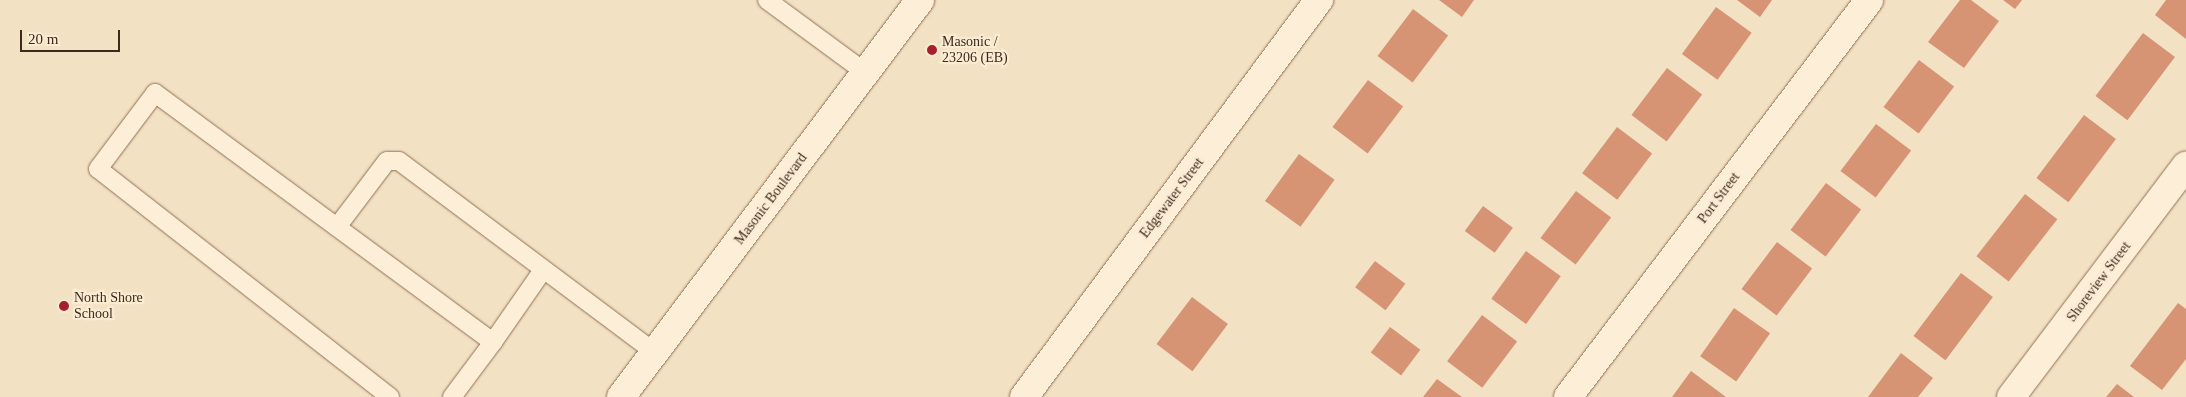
<!DOCTYPE html>
<style>
body{margin:0}
#map{position:relative;width:2186px;height:397px;overflow:hidden;background:#f3e1c3;font-family:Georgia,serif}
div>[style]{position:absolute}
.building>*{inset:0;background:#d69474;transform-origin:0 0}
.roads{filter:drop-shadow(0 0 1px #907057) drop-shadow(0 0 1px #907057)}
.service>*{height:18px;margin:-9px;padding:0 9px;transform-origin:9px;border-radius:9px;background:#fdeed7}
.minor>*{height:28px;margin:-14px;padding:0 14px;transform-origin:14px;border-radius:14px;background:#fdeed7}
.tertiary>*{height:28px;margin:-14px;padding:0 14px;transform-origin:14px;border-radius:14px;background:#fdeed7}
.dots>*{width:14px;height:14px;translate:-50% -50%;box-sizing:border-box;border:2px solid #faebd3;border-radius:50%}
span{translate:-50% -50%;white-space:nowrap;text-align:center;line-height:1.15;-webkit-text-stroke:4.5px #faebd3;paint-order:stroke}
.poi-label{font-size:14px;color:#3e2a1d}
.left{translate:0 -50%;text-align:left}
.street-label{font-size:14px;color:#3e2a1d}
.scale{position:absolute;left:20px;top:30px;width:100px;height:22px;box-sizing:border-box;border:2px solid #3e2a1d;border-top:0;padding-left:6px;font-size:15px;line-height:18px;white-space:nowrap;color:#3e2a1d;-webkit-text-stroke:4px #faebd3;paint-order:stroke}
</style>
<div id="map">
<div class="building">
<i style="clip-path:polygon(1439px 0,1474px 0,1462px 17px)"></i>
<i style="clip-path:polygon(1737px 0,1772px 0,1760px 17px)"></i>
<i style="clip-path:polygon(1960px 0,1971px 0,1999px 21px,1964px 68px,1928px 42px)"></i>
<i style="clip-path:polygon(2003px 0,2022px 0,2015px 9px)"></i>
<i style="clip-path:polygon(2166px 0,2186px 0,2186px 39px,2155px 15px)"></i>
<i style="left:1716px;top:7px;width:44px;height:58px;rotate:36deg"></i>
<i style="left:1413px;top:9px;width:44px;height:59px;rotate:37deg"></i>
<i style="left:2143px;top:33px;width:40px;height:79px;rotate:37deg"></i>
<i style="left:1919px;top:60px;width:44px;height:59px;rotate:37deg"></i>
<i style="left:1667px;top:68px;width:44px;height:59px;rotate:37deg"></i>
<i style="left:1368px;top:80px;width:44px;height:59px;rotate:37deg"></i>
<i style="left:2084px;top:115px;width:40px;height:79px;rotate:37deg"></i>
<i style="left:1876px;top:124px;width:44px;height:59px;rotate:37deg"></i>
<i style="left:1617px;top:127px;width:44px;height:58px;rotate:37deg"></i>
<i style="left:1299px;top:154px;width:44px;height:58px;rotate:36deg"></i>
<i style="left:1826px;top:183px;width:44px;height:59px;rotate:37deg"></i>
<i style="left:1576px;top:191px;width:44px;height:59px;rotate:37deg"></i>
<i style="left:2025px;top:194px;width:41px;height:79px;rotate:38deg"></i>
<i style="left:1483px;top:206px;width:37px;height:31px;rotate:36deg"></i>
<i style="left:1777px;top:242px;width:44px;height:59px;rotate:37deg"></i>
<i style="left:1526px;top:251px;width:43px;height:59px;rotate:36deg"></i>
<i style="left:1375px;top:261px;width:38px;height:33px;rotate:37deg"></i>
<i style="left:1961px;top:273px;width:40px;height:79px;rotate:37deg"></i>
<i style="left:1192px;top:297px;width:45px;height:59px;rotate:37deg"></i>
<i style="clip-path:polygon(2178px 303px,2186px 309px,2186px 359px,2162px 390px,2130px 366px)"></i>
<i style="left:1734px;top:308px;width:44px;height:59px;rotate:35deg"></i>
<i style="left:1482px;top:315px;width:44px;height:58px;rotate:37deg"></i>
<i style="left:1390px;top:327px;width:38px;height:32px;rotate:37deg"></i>
<i style="clip-path:polygon(1901px 353px,1933px 378px,1918px 397px,1868px 397px)"></i>
<i style="clip-path:polygon(1691px 371px,1726px 397px,1672px 397px)"></i>
<i style="clip-path:polygon(1437px 379px,1462px 397px,1423px 397px)"></i>
<i style="clip-path:polygon(2117px 384px,2134px 397px,2106px 397px)"></i>
</div>
<div class="roads">
<div class="service">
<i style="left:767px;top:0;width:123px;rotate:36.4deg"></i>
<i style="left:337px;top:227px;width:83px;rotate:-52.9deg"></i>
<i style="left:387px;top:161px;width:12px"></i>
<i style="left:399px;top:161px;width:319px;rotate:36.8deg"></i>
<i style="left:493px;top:342px;width:88px;rotate:-55.2deg"></i>
<i style="left:390px;top:397px;width:370px;rotate:-142deg"></i>
<i style="left:98px;top:169px;width:95px;rotate:-53.1deg"></i>
<i style="left:155px;top:93px;width:420px;rotate:36.4deg"></i>
<i style="left:493px;top:342px;width:69px;rotate:126.7deg"></i>
</div>
<div class="minor">
<i style="left:1024px;top:397px;width:495px;rotate:-53.4deg"></i>
<i style="left:1568px;top:397px;width:498px;rotate:-52.8deg"></i>
<i style="left:2011px;top:397px;width:290px;rotate:-52.9deg"></i>
</div>
<div class="tertiary">
<i style="left:621px;top:397px;width:497px;rotate:-53deg"></i>
</div>
</div>
<div class="dots">
<i style="left:932px;top:50px;background:#a61f2c"></i>
<i style="left:64px;top:306px;background:#a61f2c"></i>
</div>
<div class="poi-label">
<span class="left" style="left:942px;top:50px">Masonic /<br>23206 (EB)</span>
<span class="left" style="left:74px;top:306px">North Shore<br>School</span>
</div>
<div class="street-label">
<span style="left:1172px;top:198px;rotate:-53deg">Edgewater Street</span>
<span style="left:1719px;top:198px;rotate:-53deg">Port Street</span>
<span style="left:771px;top:199px;rotate:-53deg">Masonic Boulevard</span>
<span style="left:2099px;top:282px;rotate:-53deg">Shoreview Street</span>
</div>
<div class="scale">20 m</div>
</div>
